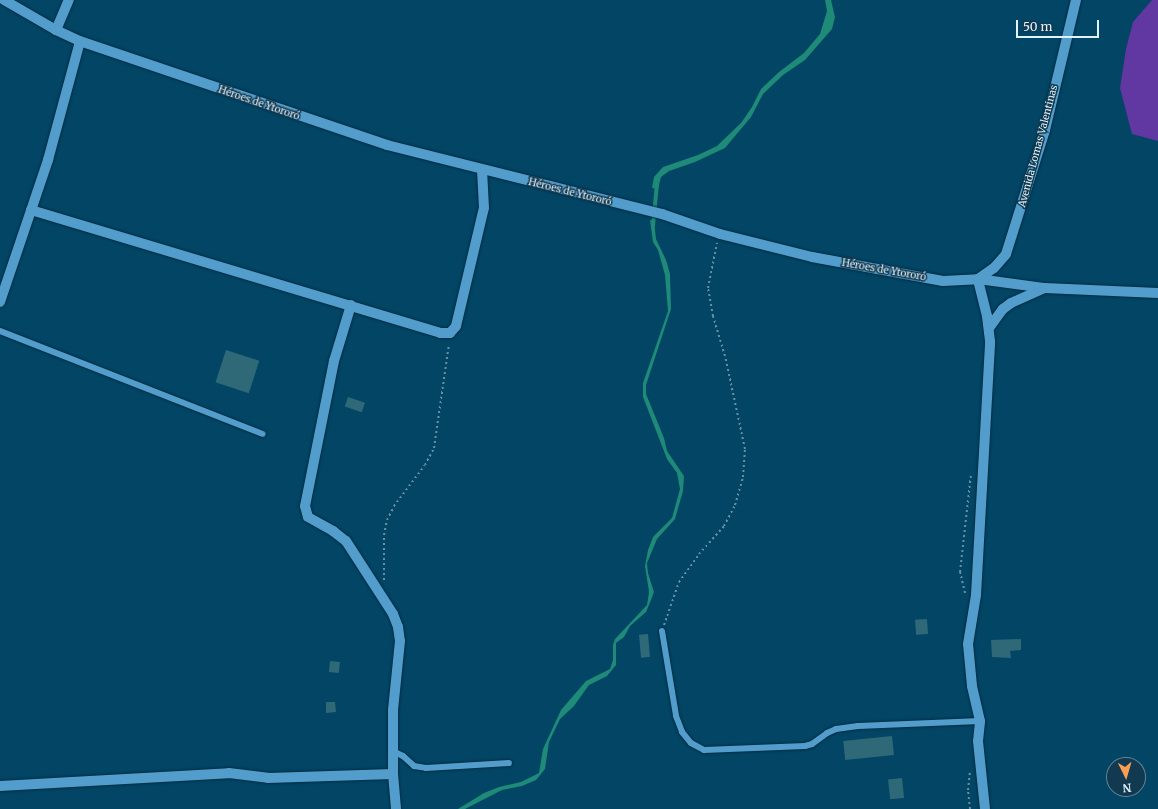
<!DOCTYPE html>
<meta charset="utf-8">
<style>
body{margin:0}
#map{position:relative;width:1158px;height:809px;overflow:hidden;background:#024565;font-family:Merriweather,serif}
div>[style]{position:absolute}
.green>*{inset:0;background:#6138a1}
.water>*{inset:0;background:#1e8a77}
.stream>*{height:3.5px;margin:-1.75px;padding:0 1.75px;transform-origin:1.75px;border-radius:1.75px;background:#1e8a77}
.building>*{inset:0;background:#2f6978;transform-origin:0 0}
.path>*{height:2px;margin-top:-1px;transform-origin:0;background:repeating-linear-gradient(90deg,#6591a7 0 2px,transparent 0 5px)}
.roads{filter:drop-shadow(0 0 1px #002a40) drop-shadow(0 0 1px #002a40)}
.lane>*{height:6px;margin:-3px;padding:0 3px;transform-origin:3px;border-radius:3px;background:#529dcb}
.street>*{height:10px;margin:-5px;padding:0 5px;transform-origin:5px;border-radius:5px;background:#529dcb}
.secondary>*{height:10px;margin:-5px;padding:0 5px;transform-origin:5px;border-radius:5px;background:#529dcb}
span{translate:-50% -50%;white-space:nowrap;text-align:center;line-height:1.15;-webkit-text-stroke:3px #113a51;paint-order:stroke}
.street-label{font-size:10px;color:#e3f1fb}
.north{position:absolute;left:1106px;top:757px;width:40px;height:40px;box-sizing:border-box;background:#113a51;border:1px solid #658395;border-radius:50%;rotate:175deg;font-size:11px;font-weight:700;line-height:16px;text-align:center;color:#e3f1fb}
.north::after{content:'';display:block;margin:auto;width:14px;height:18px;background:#fb9e52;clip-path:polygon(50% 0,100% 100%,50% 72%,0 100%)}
.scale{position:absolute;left:1016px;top:20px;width:83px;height:18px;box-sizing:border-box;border:2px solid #e3f1fb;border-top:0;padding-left:5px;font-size:12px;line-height:14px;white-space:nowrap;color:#e3f1fb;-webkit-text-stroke:3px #113a51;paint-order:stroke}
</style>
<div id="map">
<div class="green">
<i style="clip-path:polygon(1152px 0,1158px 0,1158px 141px,1132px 134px,1120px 88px,1126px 49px,1133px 22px)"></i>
</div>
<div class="water">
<i style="clip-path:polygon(825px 0,831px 0,835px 17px,832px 29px,805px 60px,783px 75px,763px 94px,751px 117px,725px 148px,695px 162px,669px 171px,661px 177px,658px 189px,652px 188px,654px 177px,663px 167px,698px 155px,717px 146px,741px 123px,752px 107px,761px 89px,779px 72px,804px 53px,820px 34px,827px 11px)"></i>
<i style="clip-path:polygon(650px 220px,654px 221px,656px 239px,666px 260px,670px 274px,671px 309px,646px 385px,646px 394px,664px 438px,667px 451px,684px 476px,683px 491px,675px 519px,657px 539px,647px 563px,648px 573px,654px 592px,651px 600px,646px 612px,630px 626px,624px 637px,616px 643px,616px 665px,607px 676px,589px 685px,574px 706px,560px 719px,549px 742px,545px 769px,536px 780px,522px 786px,502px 790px,465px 809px,458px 809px,484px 793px,499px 787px,521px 782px,539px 773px,543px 749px,561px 710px,586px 681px,610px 669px,613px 660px,613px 645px,615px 639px,647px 605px,649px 592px,645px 566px,648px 550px,653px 537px,672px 518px,680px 489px,677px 473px,667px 459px,643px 397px,643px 383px,668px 311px,665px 275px,658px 250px,653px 242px)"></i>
</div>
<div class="stream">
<i style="left:653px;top:226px;width:42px;rotate:-84.6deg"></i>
</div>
<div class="building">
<i style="left:226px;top:350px;width:35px;height:34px;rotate:18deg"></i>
<i style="left:348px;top:397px;width:18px;height:10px;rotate:19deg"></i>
<i style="left:927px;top:619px;width:15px;height:12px;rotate:86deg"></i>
<i style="left:648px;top:634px;width:23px;height:9px;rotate:85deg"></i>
<i style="clip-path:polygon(1021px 639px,1021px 650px,1010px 651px,1011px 658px,992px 657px,991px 640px)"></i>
<i style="left:330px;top:661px;width:10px;height:11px;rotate:6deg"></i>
<i style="clip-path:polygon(326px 702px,335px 702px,336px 712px,326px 713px)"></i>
<i style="left:892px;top:736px;width:19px;height:49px;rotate:84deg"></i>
<i style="left:902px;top:778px;width:20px;height:14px;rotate:84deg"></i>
</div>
<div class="path">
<i style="left:384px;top:580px;width:45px;rotate:-90deg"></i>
<i style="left:384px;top:535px;width:15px;rotate:-79deg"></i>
<i style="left:387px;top:520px;width:16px;rotate:-63deg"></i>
<i style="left:394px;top:506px;width:51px;rotate:-52.9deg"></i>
<i style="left:425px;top:465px;width:19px;rotate:-62deg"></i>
<i style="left:434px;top:448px;width:105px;rotate:-81.8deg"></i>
<i style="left:965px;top:593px;width:22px;rotate:-103deg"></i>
<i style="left:960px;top:572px;width:99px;rotate:-83.6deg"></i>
<i style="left:664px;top:625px;width:46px;rotate:-70.8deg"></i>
<i style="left:679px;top:582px;width:34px;rotate:-54deg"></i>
<i style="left:699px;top:554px;width:38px;rotate:-48deg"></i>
<i style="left:724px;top:526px;width:24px;rotate:-62deg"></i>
<i style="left:735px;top:505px;width:29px;rotate:-74deg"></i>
<i style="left:743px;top:477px;width:28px;rotate:-86deg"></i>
<i style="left:745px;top:449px;width:95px;rotate:-102.1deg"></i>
<i style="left:725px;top:356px;width:42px;rotate:-106.7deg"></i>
<i style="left:713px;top:316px;width:28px;rotate:-100deg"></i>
<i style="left:708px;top:288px;width:46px;rotate:-78.7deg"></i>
<i style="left:970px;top:809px;width:19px;rotate:-96deg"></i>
<i style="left:968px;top:790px;width:19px;rotate:-84deg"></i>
</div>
<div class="roads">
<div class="lane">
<i style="left:0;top:331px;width:282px;rotate:21.4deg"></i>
<i style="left:662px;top:631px;width:86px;rotate:80.6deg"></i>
<i style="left:676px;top:716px;width:17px;rotate:69deg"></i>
<i style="left:682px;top:732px;width:14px;rotate:51deg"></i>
<i style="left:691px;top:743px;width:15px;rotate:28deg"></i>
<i style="left:704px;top:750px;width:101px;rotate:-2.3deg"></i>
<i style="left:805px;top:746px;width:7px;rotate:-16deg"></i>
<i style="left:812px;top:744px;width:19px;rotate:-36deg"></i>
<i style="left:827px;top:733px;width:10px;rotate:-24deg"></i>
<i style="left:836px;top:729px;width:22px;rotate:-8deg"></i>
<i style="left:858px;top:726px;width:122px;rotate:-2.3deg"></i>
<i style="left:393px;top:751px;width:11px;rotate:27deg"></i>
<i style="left:403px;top:756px;width:15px;rotate:42deg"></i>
<i style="left:414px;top:766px;width:12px;rotate:9deg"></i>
<i style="left:426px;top:768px;width:83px;rotate:-3.4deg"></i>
</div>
<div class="street">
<i style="left:56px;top:30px;width:33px;rotate:-67deg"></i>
<i style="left:31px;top:210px;width:427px;rotate:16.7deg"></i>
<i style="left:440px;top:333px;width:10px"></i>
<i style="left:450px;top:333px;width:9px;rotate:-49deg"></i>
<i style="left:456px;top:326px;width:121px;rotate:-76.7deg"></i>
<i style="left:484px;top:208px;width:38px;rotate:-93deg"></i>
<i style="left:0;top:302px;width:150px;rotate:-71.3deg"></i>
<i style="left:48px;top:160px;width:123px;rotate:-74.9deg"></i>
<i style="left:351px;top:305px;width:59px;rotate:106.9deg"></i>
<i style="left:334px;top:361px;width:148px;rotate:101.3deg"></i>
<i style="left:305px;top:506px;width:11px;rotate:75deg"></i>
<i style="left:308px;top:517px;width:29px;rotate:29deg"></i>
<i style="left:333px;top:531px;width:16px;rotate:38deg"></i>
<i style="left:346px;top:541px;width:87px;rotate:57.2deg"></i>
<i style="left:393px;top:614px;width:14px;rotate:69deg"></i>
<i style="left:398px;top:627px;width:14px;rotate:82deg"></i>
<i style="left:400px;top:641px;width:69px;rotate:95.8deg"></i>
<i style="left:393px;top:710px;width:64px;rotate:90deg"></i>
<i style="left:393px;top:774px;width:35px;rotate:85deg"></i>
<i style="left:989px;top:328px;width:24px;rotate:-54deg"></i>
<i style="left:1003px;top:309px;width:10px;rotate:-37deg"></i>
<i style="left:1011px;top:303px;width:35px;rotate:-24deg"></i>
<i style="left:0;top:786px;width:229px;rotate:-3.2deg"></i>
<i style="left:229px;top:773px;width:39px;rotate:7deg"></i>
<i style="left:268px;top:778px;width:125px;rotate:-1.8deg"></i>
<i style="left:985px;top:809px;width:68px;rotate:-95.9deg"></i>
<i style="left:978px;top:741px;width:20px;rotate:-84deg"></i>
<i style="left:980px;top:721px;width:36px;rotate:-103deg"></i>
<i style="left:972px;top:686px;width:42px;rotate:-95.4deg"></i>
<i style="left:968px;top:644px;width:50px;rotate:-80.7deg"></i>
<i style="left:976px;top:595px;width:254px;rotate:-86.8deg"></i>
<i style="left:990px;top:341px;width:25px;rotate:-97deg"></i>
<i style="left:987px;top:316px;width:38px;rotate:-104deg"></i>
<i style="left:978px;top:279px;width:68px;rotate:7.7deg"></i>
<i style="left:1045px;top:288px;width:113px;rotate:2.5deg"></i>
</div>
<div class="secondary">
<i style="left:4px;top:0;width:60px;rotate:30deg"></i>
<i style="left:56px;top:30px;width:26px;rotate:25deg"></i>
<i style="left:80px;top:41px;width:324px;rotate:18.7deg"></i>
<i style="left:387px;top:145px;width:284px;rotate:14.1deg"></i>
<i style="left:662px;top:214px;width:61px;rotate:19deg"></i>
<i style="left:720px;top:234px;width:95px;rotate:14deg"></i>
<i style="left:812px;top:257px;width:133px;rotate:10.4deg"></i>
<i style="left:943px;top:281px;width:35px;rotate:-3deg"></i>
<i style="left:978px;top:279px;width:19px;rotate:-35deg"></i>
<i style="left:994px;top:268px;width:18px;rotate:-49deg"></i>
<i style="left:1006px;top:254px;width:130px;rotate:-72.5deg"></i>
<i style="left:1045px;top:130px;width:134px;rotate:-76.6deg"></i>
</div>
</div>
<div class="street-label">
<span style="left:259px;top:103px;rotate:19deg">Héroes de Ytororó</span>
<span style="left:1038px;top:146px;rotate:-75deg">Avenida Lomas Valentinas</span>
<span style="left:570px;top:192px;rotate:14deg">Héroes de Ytororó</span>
<span style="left:884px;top:270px;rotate:10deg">Héroes de Ytororó</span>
</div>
<div class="north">N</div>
<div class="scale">50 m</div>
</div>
